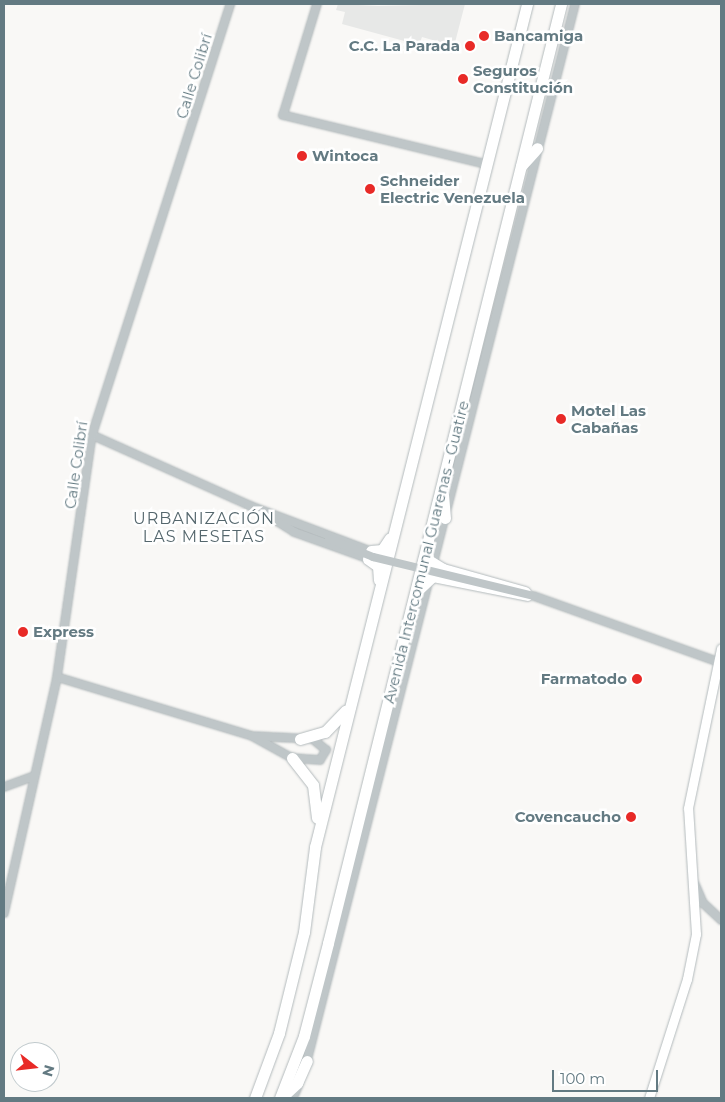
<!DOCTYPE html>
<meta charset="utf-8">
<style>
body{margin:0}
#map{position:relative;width:725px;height:1102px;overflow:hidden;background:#f9f8f6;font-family:Montserrat,sans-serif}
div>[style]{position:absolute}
.built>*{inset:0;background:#e7e8e7}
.roads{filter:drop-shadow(0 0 1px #b3babc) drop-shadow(0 0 1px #b3babc)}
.minor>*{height:8px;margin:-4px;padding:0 4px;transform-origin:4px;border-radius:4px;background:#bfc6c8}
.major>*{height:9px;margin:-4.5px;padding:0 4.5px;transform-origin:4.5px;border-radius:4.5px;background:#fff}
.highway>*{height:11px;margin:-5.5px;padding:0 5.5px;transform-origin:5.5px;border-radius:5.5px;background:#fff}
.minor-bridge>*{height:8px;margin:-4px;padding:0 4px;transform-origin:4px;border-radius:4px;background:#bfc6c8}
.dots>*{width:14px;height:14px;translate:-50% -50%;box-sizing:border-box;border:2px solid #fff;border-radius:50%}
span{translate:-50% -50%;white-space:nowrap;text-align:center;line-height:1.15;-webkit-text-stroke:5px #fff;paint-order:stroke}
.poi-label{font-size:15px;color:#637a82;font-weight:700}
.left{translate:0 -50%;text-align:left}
.right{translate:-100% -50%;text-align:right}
.street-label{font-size:15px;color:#637a82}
.neighbourhood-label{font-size:16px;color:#55676d;letter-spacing:1px}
.frame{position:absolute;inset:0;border:5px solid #637a82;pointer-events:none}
.north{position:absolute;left:10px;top:1042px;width:50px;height:50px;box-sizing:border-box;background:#fff;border:1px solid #c1cacd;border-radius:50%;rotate:106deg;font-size:14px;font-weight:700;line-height:20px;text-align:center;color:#637a82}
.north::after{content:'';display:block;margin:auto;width:18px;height:22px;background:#e82a27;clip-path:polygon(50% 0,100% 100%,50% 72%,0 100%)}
.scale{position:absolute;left:552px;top:1070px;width:106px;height:22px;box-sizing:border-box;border:2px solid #637a82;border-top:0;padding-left:6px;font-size:15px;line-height:18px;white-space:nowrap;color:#637a82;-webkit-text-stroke:4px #fff;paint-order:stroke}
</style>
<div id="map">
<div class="built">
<i style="clip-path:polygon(338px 4px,378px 6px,465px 4px,452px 54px,434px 49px,436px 41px,422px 37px,419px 45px,342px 24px,345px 12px,336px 10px)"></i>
</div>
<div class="roads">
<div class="minor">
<i style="left:317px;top:4px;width:116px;rotate:107deg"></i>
<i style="left:283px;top:115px;width:208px;rotate:13.6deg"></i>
<i style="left:92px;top:435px;width:174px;rotate:24.1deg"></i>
<i style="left:248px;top:505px;width:136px;rotate:20.7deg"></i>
<i style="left:264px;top:513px;width:36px;rotate:32deg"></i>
<i style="left:294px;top:532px;width:83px;rotate:19.7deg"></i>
<i style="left:534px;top:596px;width:195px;rotate:19.7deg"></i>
<i style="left:57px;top:677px;width:204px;rotate:16.8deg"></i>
<i style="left:252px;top:736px;width:46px;rotate:28.8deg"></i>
<i style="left:292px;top:758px;width:28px;rotate:4deg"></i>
<i style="left:320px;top:760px;width:12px;rotate:-59deg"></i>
<i style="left:326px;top:750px;width:17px;rotate:-140deg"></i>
<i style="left:313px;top:739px;width:61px;rotate:-177.2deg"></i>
<i style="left:4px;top:787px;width:32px;rotate:-20deg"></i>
<i style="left:694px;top:882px;width:23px;rotate:67deg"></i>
<i style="left:703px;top:903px;width:25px;rotate:43deg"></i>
<i style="left:4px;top:913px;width:242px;rotate:-77.3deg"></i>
<i style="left:57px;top:677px;width:245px;rotate:-81.8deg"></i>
<i style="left:92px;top:435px;width:453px;rotate:-72.2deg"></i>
<i style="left:306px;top:1064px;width:1094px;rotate:-75.76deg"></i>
<i style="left:293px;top:1098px;width:15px;rotate:-67deg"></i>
</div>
<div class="major">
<i style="left:649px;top:1098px;width:125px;rotate:-72.3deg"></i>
<i style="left:687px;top:979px;width:46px;rotate:-78.7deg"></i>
<i style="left:696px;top:934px;width:126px;rotate:-93.6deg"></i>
<i style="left:688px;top:808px;width:163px;rotate:-78.3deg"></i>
</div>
<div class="highway">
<i style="left:521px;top:166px;width:24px;rotate:-48deg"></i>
<i style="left:443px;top:495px;width:23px;rotate:85deg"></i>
<i style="left:427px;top:550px;width:10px;rotate:84deg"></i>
<i style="left:428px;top:560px;width:17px;rotate:31deg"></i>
<i style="left:443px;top:569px;width:85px;rotate:15.7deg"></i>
<i style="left:371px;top:551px;width:11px;rotate:-5deg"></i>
<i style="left:382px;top:550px;width:14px;rotate:-56deg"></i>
<i style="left:368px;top:559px;width:12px;rotate:35deg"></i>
<i style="left:378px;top:566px;width:14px;rotate:86deg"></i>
<i style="left:419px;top:589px;width:19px;rotate:-43deg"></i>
<i style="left:433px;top:576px;width:96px;rotate:11.4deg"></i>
<i style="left:300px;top:739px;width:26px;rotate:-16deg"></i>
<i style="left:325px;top:732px;width:30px;rotate:-46deg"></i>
<i style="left:292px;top:758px;width:34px;rotate:52deg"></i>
<i style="left:313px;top:785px;width:33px;rotate:83deg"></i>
<i style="left:282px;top:1097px;width:21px;rotate:-43deg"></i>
<i style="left:297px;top:1083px;width:24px;rotate:-66deg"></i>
<i style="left:255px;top:1098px;width:69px;rotate:-69.7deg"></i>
<i style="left:279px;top:1033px;width:104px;rotate:-76.1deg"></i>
<i style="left:304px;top:932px;width:86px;rotate:-82.6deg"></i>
<i style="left:315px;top:847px;width:869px;rotate:-75.88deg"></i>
<i style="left:280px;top:1098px;width:66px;rotate:-68.8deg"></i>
<i style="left:304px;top:1036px;width:96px;rotate:-75.5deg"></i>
<i style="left:328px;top:943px;width:967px;rotate:-76.06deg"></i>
</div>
</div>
<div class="minor-bridge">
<i style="left:329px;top:539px;width:48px;rotate:22.2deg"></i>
<i style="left:373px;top:557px;width:166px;rotate:13.6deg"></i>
</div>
<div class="dots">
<i style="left:484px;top:36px;background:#e82a27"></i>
<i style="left:470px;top:46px;background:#e82a27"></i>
<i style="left:463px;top:79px;background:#e82a27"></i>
<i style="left:302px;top:156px;background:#e82a27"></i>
<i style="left:370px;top:189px;background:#e82a27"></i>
<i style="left:561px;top:419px;background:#e82a27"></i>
<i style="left:23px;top:632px;background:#e82a27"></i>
<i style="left:637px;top:679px;background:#e82a27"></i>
<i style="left:631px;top:817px;background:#e82a27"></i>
</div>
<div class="poi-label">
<span class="left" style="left:494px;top:36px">Bancamiga</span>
<span class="right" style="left:460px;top:46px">C.C. La Parada</span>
<span class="left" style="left:473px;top:79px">Seguros<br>Constitución</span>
<span class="left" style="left:312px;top:156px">Wintoca</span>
<span class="left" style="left:380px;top:189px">Schneider<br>Electric Venezuela</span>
<span class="left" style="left:571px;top:419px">Motel Las<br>Cabañas</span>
<span class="left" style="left:33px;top:632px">Express</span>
<span class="right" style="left:627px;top:679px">Farmatodo</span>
<span class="right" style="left:621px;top:817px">Covencaucho</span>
</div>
<div class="street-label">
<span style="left:194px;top:76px;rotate:-73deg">Calle Colibrí</span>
<span style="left:76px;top:465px;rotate:-82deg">Calle Colibrí</span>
<span style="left:426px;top:552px;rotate:-76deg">Avenida Intercomunal Guarenas - Guatire</span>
</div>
<div class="neighbourhood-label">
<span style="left:204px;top:528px">URBANIZACIÓN<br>LAS MESETAS</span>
</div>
<div class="frame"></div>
<div class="north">N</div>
<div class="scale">100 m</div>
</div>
